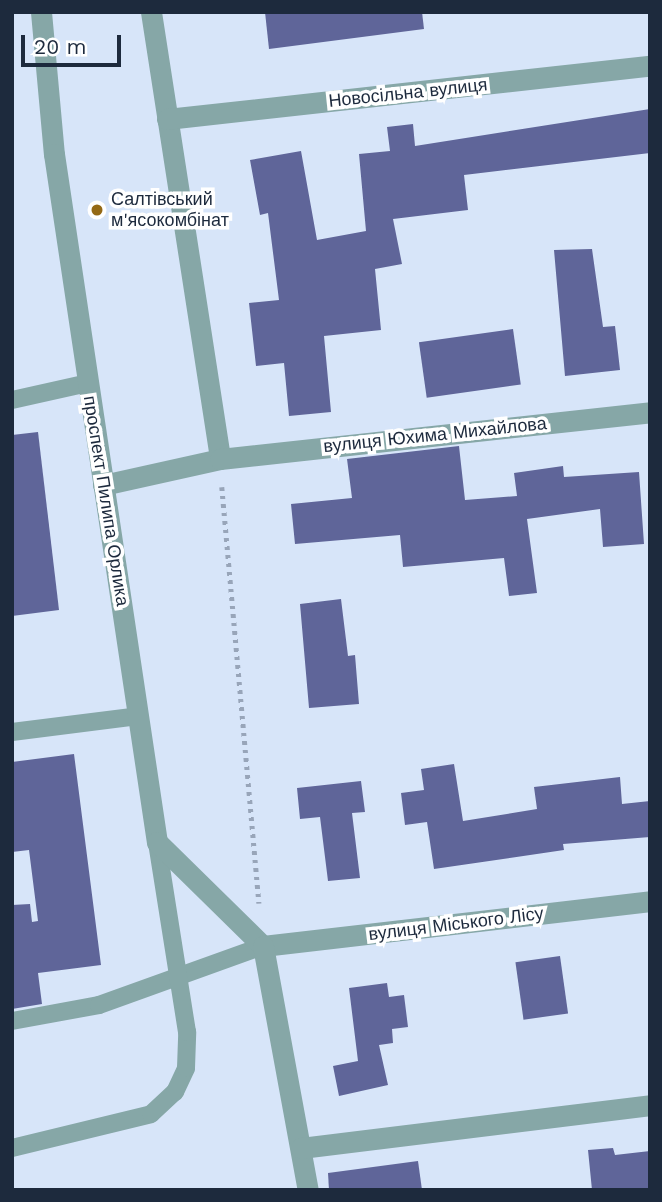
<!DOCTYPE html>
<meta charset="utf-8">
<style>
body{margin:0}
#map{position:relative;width:662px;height:1202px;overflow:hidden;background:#d7e5f9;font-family:"Work Sans",sans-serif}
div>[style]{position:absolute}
.building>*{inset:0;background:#5f6599;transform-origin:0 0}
.path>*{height:4.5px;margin-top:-2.25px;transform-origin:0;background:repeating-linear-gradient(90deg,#98a5b9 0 3.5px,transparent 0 8.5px)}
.lane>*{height:18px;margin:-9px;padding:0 9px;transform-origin:9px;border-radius:9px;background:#86a7a7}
.street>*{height:21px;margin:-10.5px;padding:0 10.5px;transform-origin:10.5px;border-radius:10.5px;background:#86a7a7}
.dots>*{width:19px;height:19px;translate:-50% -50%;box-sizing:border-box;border:4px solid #fff;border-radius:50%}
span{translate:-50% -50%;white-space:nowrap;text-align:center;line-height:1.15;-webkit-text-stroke:7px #fff;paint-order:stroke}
.street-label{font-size:18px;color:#1d2a3d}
.poi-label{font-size:18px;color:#1d2a3d}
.left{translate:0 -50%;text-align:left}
.frame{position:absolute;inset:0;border:14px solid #1d2a3d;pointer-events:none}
.scale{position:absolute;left:21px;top:35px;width:100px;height:32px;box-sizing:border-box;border:4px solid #1d2a3d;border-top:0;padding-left:9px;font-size:21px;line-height:24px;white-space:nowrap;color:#1d2a3d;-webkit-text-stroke:5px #fff;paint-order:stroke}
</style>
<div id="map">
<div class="building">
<i style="clip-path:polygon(265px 12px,422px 12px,424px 29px,269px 49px)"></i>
<i style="clip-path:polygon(650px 109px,650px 153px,464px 175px,468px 210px,393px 219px,402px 264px,375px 269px,381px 330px,324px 336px,331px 412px,289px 416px,284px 363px,256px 366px,249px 303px,279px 300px,268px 213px,260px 215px,250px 160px,301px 151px,317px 240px,366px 231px,359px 154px,390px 151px,387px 127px,413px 124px,415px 146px)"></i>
<i style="clip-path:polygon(592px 249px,603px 327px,615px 326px,620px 370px,565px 376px,554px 250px)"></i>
<i style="left:513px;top:329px;width:56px;height:95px;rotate:82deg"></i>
<i style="clip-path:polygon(38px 432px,59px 610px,12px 616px,12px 435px)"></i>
<i style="clip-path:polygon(459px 446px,465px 500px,517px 496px,514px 473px,563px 466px,564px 477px,639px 472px,644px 544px,603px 547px,600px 509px,527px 519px,537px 593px,509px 596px,504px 558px,403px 567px,400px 535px,295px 544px,291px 504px,352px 498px,347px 459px)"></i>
<i style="clip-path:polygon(341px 599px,348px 656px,355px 655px,359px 704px,309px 708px,300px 604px)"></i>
<i style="clip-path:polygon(74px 754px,101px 965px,38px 973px,42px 1004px,12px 1009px,12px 905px,30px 904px,32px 922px,38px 921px,29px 850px,12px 852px,12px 762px)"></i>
<i style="clip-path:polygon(454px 764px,463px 821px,537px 809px,534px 787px,620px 777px,622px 804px,650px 801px,650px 837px,563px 844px,564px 850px,434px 869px,427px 822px,405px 825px,401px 793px,424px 790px,421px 769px)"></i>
<i style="clip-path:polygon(361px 781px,365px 812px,352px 813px,360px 878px,328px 881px,320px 817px,300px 819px,297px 788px)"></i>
<i style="left:560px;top:956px;width:58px;height:45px;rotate:82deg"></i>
<i style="clip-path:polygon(387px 983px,389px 997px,404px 995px,408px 1027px,392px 1029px,393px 1043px,379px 1045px,388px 1085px,339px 1096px,333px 1066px,358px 1061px,349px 988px)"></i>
<i style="clip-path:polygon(613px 1148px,615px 1155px,650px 1151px,650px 1190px,592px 1190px,588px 1150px)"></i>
<i style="clip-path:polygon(418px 1161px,422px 1190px,329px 1190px,328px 1173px)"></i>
</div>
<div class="path">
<i style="left:222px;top:487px;width:418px;rotate:84.9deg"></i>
</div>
<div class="lane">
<i style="left:12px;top:400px;width:78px;rotate:-12.6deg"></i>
<i style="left:12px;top:732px;width:127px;rotate:-7.2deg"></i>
<i style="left:12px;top:1021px;width:88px;rotate:-10.4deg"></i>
<i style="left:99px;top:1005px;width:174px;rotate:-19.8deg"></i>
<i style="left:12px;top:1148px;width:143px;rotate:-13.7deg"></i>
<i style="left:151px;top:1114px;width:33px;rotate:-43deg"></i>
<i style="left:175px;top:1092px;width:26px;rotate:-65deg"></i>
<i style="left:186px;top:1068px;width:36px;rotate:-88deg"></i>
<i style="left:187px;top:1032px;width:192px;rotate:-99deg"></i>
</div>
<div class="street">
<i style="left:41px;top:12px;width:143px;rotate:84.8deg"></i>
<i style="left:54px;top:154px;width:696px;rotate:81.49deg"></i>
<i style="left:157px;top:842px;width:148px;rotate:44.5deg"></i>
<i style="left:151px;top:12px;width:452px;rotate:81.2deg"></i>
<i style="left:167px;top:119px;width:486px;rotate:-6.3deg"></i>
<i style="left:103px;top:485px;width:120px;rotate:-12.5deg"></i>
<i style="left:220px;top:459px;width:433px;rotate:-6.2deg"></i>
<i style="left:263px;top:946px;width:390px;rotate:-6.6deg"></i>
<i style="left:263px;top:946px;width:248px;rotate:79.6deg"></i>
<i style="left:301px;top:1148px;width:352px;rotate:-7deg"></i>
</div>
<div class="dots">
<i style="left:97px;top:210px;background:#946915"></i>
</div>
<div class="street-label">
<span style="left:408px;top:93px;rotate:-6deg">Новосільна вулиця</span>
<span style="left:435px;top:435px;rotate:-6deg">вулиця Юхима Михайлова</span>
<span style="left:106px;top:501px;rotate:81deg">проспект Пилипа Орлика</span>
<span style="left:456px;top:924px;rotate:-7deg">вулиця Міського Лісу</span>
</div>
<div class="poi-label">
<span class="left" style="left:111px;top:210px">Салтівський<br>м'ясокомбінат</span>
</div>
<div class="frame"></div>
<div class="scale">20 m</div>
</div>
